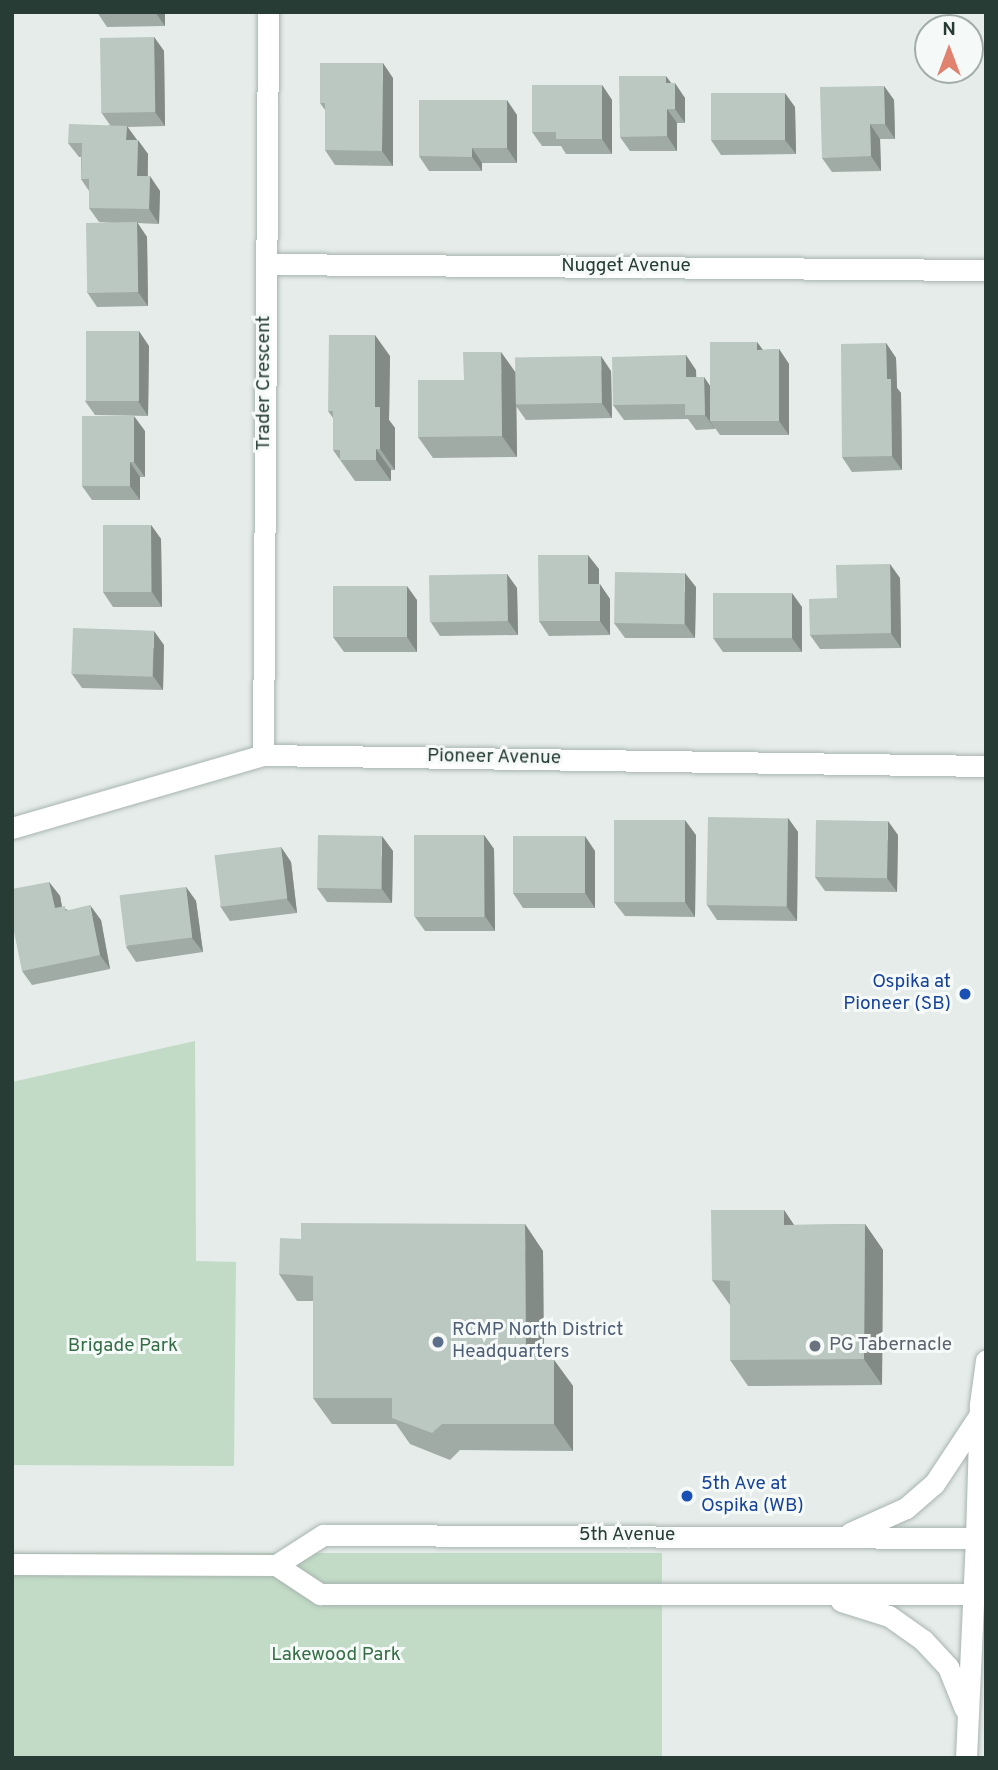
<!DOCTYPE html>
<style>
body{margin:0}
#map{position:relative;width:998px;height:1770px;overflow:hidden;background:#e5ece9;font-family:Overpass,sans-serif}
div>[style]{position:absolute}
.green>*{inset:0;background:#c1dbc6;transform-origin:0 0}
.roads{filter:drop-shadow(0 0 2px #a8b4af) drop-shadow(0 0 2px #a8b4af)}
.minor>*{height:21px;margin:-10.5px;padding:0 10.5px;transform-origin:10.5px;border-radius:10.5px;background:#fff}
.tertiary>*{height:21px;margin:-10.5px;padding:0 10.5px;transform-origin:10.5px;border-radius:10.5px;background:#fff}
.secondary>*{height:21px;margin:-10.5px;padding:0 10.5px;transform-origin:10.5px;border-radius:10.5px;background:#fff}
.wall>*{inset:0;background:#a1aba6}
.shaded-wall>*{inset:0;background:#838b87}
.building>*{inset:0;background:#bbc7c1;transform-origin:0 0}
.dots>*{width:19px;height:19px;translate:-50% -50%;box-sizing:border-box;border:4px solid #f5f9f7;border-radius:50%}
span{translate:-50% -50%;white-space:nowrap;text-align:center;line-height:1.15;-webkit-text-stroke:6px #f5f9f7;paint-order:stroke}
.street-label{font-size:19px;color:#263c35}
.transit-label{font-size:19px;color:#164399}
.right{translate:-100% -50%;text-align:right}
.left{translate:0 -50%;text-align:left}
.service-label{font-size:19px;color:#4e5e75}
.worship-label{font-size:19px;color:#5b616d}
.park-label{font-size:19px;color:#356e47}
.frame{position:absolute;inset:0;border:14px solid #263c35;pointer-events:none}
.north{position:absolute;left:914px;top:14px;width:70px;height:70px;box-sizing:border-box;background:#f5f9f7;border:2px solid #a2ada9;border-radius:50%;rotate:0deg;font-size:19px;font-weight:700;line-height:28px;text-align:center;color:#263c35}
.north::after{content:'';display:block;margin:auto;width:24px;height:32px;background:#e1826f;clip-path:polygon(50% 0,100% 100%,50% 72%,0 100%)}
</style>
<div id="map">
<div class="green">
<i style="clip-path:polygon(195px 1041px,196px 1261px,236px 1262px,234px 1466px,12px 1465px,12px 1082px)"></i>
<i style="left:12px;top:1553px;width:650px;height:205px"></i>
</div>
<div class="roads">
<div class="minor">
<i style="left:266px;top:264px;width:720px;rotate:0.48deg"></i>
<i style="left:263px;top:755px;width:743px;rotate:-89.61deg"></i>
<i style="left:12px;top:828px;width:261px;rotate:-16.2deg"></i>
<i style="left:263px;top:755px;width:723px;rotate:0.87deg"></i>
</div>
<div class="tertiary">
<i style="left:976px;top:1538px;width:134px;rotate:-88.3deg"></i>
<i style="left:980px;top:1404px;width:44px;rotate:-82.2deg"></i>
</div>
<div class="secondary">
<i style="left:850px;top:1533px;width:61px;rotate:-24.1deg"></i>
<i style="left:906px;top:1508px;width:37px;rotate:-41deg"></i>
<i style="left:934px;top:1484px;width:82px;rotate:-56.5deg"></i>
<i style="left:12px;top:1564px;width:264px;rotate:0.2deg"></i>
<i style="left:276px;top:1565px;width:56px;rotate:-32.6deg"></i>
<i style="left:323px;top:1535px;width:663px;rotate:0.26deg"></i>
<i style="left:276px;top:1565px;width:53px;rotate:33.4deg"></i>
<i style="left:320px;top:1594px;width:666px"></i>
<i style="left:841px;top:1601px;width:50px;rotate:17.4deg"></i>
<i style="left:889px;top:1616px;width:42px;rotate:35.2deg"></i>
<i style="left:923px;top:1640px;width:37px;rotate:47deg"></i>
<i style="left:948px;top:1667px;width:45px;rotate:68deg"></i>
<i style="left:966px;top:1758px;width:220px;rotate:-87.4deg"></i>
</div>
</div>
<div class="wall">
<i style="clip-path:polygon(97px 12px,165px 12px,165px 26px,107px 27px)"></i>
<i style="clip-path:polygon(154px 37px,164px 51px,165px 126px,127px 127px,148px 154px,148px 176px,160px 191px,159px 224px,137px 223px,147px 237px,148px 306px,97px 307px,87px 292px,114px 223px,99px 222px,89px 208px,89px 191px,81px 179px,81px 157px,79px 157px,68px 143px,110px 125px,101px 112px)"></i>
<i style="clip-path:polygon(393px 78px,393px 166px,335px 165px,325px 150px,325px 110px,320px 103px)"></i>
<i style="clip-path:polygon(671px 83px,685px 98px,685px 123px,677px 123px,677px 151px,630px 151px,620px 137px)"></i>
<i style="clip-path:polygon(602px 85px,612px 100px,612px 154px,566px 154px,561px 146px,542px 146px,532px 132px)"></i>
<i style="clip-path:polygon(884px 86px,894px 100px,895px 139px,880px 139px,881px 171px,832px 172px,822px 158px)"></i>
<i style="clip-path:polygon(795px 107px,796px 154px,721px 155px,711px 140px)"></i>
<i style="clip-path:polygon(517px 115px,517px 163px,482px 163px,482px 171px,429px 171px,419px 156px)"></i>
<i style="clip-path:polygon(757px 342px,763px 350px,779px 349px,789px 364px,789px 435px,720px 435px,715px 428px,715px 429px,696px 430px,688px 419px,624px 420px,613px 405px,696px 370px,696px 377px,704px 377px,710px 386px)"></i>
<i style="clip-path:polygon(886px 343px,896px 358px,897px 388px,901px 393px,902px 470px,852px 472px,842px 457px)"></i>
<i style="clip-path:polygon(149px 346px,148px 416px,95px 415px,85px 401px)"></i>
<i style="clip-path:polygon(390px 356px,389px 420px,395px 428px,395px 470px,391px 470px,391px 481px,355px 481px,333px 450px,333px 418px,328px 411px)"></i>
<i style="clip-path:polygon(611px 371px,612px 418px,526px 420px,516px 406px,517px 457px,433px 458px,418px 437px,464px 380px,515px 372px)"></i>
<i style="clip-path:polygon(145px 431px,145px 477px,140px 477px,140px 500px,92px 500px,82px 486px)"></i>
<i style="clip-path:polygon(151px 525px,161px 539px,162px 607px,113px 607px,103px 592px)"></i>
<i style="clip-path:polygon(599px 569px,599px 584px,610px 599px,610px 635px,549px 636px,539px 621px)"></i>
<i style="clip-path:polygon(507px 574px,517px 588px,518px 635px,440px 636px,430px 621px)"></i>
<i style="clip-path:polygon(900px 578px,901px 648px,820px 649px,810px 635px,837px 598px)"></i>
<i style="clip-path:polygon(696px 587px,695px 638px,625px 638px,614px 623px)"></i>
<i style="clip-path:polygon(417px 600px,417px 652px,344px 652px,333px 637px)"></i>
<i style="clip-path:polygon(802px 607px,802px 652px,723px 652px,713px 638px)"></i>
<i style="clip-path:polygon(164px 645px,163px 690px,82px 688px,72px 674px)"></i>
<i style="clip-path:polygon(788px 818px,798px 832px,797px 921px,717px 920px,707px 905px)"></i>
<i style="clip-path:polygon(484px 835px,494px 849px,495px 931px,425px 931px,415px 917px)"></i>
<i style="clip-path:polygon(696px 835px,695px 917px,625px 916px,614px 902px)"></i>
<i style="clip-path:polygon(898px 835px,897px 892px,825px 891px,815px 877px)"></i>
<i style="clip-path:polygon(281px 847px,291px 862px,297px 913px,230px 921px,220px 906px)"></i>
<i style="clip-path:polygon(393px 851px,392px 903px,327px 902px,317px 888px)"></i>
<i style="clip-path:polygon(595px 851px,595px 908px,523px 908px,513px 893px)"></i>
<i style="clip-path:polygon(49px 882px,60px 896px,62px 907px,68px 910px,101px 920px,110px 969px,32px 985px,22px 971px)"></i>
<i style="clip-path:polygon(186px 887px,196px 901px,203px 952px,136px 962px,126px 947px)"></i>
<i style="clip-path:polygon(784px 1210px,794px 1225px,865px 1224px,883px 1250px,882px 1385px,748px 1386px,730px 1360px,730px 1305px,712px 1280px)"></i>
<i style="clip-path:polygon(543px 1251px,544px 1358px,554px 1360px,573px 1386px,573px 1451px,460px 1450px,450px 1460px,410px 1444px,396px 1424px,332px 1424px,313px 1398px,313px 1301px,297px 1301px,279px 1274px)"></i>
</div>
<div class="shaded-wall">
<i style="clip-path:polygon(155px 12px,165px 12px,165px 26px)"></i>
<i style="clip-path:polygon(154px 37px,164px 51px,165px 126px,155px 112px)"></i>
<i style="clip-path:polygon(383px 63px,393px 78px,393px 166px,382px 151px)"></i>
<i style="clip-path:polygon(666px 76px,675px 88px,675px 83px,685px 98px,685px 123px,675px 109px,666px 83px)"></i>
<i style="clip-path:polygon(602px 85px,612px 100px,612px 154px,602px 139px)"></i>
<i style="clip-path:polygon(884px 86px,894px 100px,895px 139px,885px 124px)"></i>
<i style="clip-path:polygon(785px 93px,795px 107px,796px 154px,785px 140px)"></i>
<i style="clip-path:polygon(507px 100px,517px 115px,517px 163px,507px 148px)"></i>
<i style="clip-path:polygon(667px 109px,677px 123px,677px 151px,667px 136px)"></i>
<i style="clip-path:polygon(870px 124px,880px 139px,881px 171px,871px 156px)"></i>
<i style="clip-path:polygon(127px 126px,137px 140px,126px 140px)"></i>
<i style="clip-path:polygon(138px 140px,148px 154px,147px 190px,137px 176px)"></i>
<i style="clip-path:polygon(472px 148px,482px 163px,482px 171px,472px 157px)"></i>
<i style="clip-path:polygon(150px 176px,160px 191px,159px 224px,149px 209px)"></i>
<i style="clip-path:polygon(137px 222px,147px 237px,148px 306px,138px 292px)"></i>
<i style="clip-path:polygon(139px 331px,149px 346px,148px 416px,138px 401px)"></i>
<i style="clip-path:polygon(375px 335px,390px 356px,389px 420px,395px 428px,395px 470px,380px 449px,375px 407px)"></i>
<i style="clip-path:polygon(757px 342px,767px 356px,757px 350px)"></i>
<i style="clip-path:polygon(886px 343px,896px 358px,897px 388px,901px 393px,902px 470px,892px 456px,887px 379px)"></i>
<i style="clip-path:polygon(779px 349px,789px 364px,789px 435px,779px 421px)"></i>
<i style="clip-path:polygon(501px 352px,516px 373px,517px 457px,502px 436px)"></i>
<i style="clip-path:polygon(686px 355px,696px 370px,697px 392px,686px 377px)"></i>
<i style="clip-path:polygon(601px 356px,611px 371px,612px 418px,602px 403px)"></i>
<i style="clip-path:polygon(704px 377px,714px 392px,710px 421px,715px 429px,705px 415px)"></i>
<i style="clip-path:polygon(134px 416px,145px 431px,145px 477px,134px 462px)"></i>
<i style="clip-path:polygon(376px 449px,391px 470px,391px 481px,376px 460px)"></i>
<i style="clip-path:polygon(130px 462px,140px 477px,140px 500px,130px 486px)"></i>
<i style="clip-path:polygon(151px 525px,161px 539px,162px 607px,152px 592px)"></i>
<i style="clip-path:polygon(588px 555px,599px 569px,599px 599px,588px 584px)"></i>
<i style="clip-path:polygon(890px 564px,900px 578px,901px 648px,891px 633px)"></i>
<i style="clip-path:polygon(685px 573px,696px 587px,695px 638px,685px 624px)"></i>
<i style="clip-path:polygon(507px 574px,517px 588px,518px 635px,508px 621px)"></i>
<i style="clip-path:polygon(600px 584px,610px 599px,610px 635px,600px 621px)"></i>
<i style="clip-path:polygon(407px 586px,417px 600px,417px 652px,407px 637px)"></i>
<i style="clip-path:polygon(792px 593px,802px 607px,802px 652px,792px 638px)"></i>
<i style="clip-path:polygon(154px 631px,164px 645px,163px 690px,153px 676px)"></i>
<i style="clip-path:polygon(788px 818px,798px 832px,797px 921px,787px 907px)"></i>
<i style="clip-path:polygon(685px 820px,696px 835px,695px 917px,685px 902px)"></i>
<i style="clip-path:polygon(888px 821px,898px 835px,897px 892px,887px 878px)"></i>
<i style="clip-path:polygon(484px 835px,494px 849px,495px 931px,485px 916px)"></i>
<i style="clip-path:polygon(382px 836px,393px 851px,392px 903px,382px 889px)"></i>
<i style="clip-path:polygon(585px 836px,595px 851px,595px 908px,585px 893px)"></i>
<i style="clip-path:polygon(281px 847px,291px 862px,297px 913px,287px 899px)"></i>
<i style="clip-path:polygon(49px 882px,60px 896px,65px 923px,55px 908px)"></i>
<i style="clip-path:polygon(186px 887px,196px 901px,203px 952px,192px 938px)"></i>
<i style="clip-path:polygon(90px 905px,101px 920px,110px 969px,100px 955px)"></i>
<i style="clip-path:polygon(784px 1210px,802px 1237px,784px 1225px)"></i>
<i style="clip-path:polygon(525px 1224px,543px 1251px,544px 1382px,526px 1356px)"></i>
<i style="clip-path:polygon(865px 1224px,883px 1250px,882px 1385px,864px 1359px)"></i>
<i style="clip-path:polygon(554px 1360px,573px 1386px,573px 1451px,554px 1424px)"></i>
</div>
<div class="building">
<i style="left:154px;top:37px;width:75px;height:54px;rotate:89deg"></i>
<i style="clip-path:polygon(320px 63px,383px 63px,382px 151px,325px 150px,325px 103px,320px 103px)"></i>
<i style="clip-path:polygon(619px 76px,666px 76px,666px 83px,675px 83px,675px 109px,667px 109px,667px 136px,620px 137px)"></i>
<i style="clip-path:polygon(532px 85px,602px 85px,602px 139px,556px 139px,556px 132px,532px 132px)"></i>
<i style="clip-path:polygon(884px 86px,885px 124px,870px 124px,871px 156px,822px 158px,820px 87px)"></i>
<i style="left:711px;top:93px;width:74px;height:47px"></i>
<i style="clip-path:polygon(419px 100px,507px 100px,507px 148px,472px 148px,472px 157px,419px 156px)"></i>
<i style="clip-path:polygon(69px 124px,127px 126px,126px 140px,138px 140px,137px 176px,150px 176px,149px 209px,89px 208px,89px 179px,81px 179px,82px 143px,68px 143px)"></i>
<i style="left:137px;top:222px;width:70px;height:51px;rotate:89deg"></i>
<i style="left:86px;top:331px;width:53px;height:70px"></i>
<i style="clip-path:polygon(329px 335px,375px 335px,375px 407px,380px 407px,380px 449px,376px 449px,376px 460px,340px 460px,340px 450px,333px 450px,333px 411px,328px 411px)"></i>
<i style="clip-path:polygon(710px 342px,757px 342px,757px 350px,779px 349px,779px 421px,710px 421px)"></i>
<i style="clip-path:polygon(886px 343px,887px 379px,891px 379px,892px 456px,842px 457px,841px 344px)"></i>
<i style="clip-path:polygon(463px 352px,501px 352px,502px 436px,418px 437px,418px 380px,464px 380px)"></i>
<i style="clip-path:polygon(686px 355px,686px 377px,704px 377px,705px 415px,685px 415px,685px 404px,613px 405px,612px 357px)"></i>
<i style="left:601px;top:356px;width:47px;height:86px;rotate:89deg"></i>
<i style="clip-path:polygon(82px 416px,134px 416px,134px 462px,130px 462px,130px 486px,82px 486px)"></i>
<i style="left:103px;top:525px;width:48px;height:67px"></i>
<i style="clip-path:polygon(538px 555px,588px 555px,588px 584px,600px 584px,600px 621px,539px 621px)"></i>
<i style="clip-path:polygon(890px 564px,891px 633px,810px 635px,809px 599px,837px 598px,836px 565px)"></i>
<i style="left:615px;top:572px;width:70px;height:51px;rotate:1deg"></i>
<i style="left:507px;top:574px;width:47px;height:78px;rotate:89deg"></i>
<i style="left:333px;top:586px;width:74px;height:51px"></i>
<i style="left:713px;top:593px;width:79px;height:45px"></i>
<i style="left:73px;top:628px;width:81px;height:46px;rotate:2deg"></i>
<i style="left:708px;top:817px;width:80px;height:88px;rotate:1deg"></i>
<i style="left:614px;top:820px;width:71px;height:82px"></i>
<i style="left:816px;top:820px;width:72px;height:57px;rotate:1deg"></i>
<i style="left:318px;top:835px;width:64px;height:53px;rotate:1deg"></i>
<i style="left:414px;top:835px;width:70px;height:82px"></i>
<i style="left:513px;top:836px;width:72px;height:57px"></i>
<i style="left:281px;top:847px;width:52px;height:67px;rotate:83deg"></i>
<i style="clip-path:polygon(49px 882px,55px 908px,65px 906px,65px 911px,90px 905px,100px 955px,22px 971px,12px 922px,12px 889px)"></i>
<i style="left:186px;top:887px;width:51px;height:67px;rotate:83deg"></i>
<i style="clip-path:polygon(711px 1210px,784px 1210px,784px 1225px,865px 1224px,864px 1359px,730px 1360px,730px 1281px,712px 1280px)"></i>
<i style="clip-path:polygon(301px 1223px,525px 1224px,526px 1356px,554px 1360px,554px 1424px,442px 1424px,432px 1433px,392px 1418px,392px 1398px,313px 1398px,313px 1276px,279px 1274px,280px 1238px,301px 1239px)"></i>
</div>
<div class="dots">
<i style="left:965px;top:994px;background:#1a4fb4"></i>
<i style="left:438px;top:1342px;background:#5c6f8a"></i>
<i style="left:815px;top:1346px;background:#6b7280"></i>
<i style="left:687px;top:1496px;background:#1a4fb4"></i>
</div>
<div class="street-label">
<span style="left:626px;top:267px">Nugget Avenue</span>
<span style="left:265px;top:383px;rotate:-90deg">Trader Crescent</span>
<span style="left:494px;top:758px;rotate:1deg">Pioneer Avenue</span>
<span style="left:627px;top:1536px">5th Avenue</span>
</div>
<div class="transit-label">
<span class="right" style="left:951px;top:994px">Ospika at<br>Pioneer (SB)</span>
<span class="left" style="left:701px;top:1496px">5th Ave at<br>Ospika (WB)</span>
</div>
<div class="service-label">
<span class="left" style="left:452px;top:1342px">RCMP North District<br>Headquarters</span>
</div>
<div class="worship-label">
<span class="left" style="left:829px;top:1346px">PG Tabernacle</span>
</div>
<div class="park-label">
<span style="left:123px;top:1347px">Brigade Park</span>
<span style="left:336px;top:1656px">Lakewood Park</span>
</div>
<div class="frame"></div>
<div class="north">N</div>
</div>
